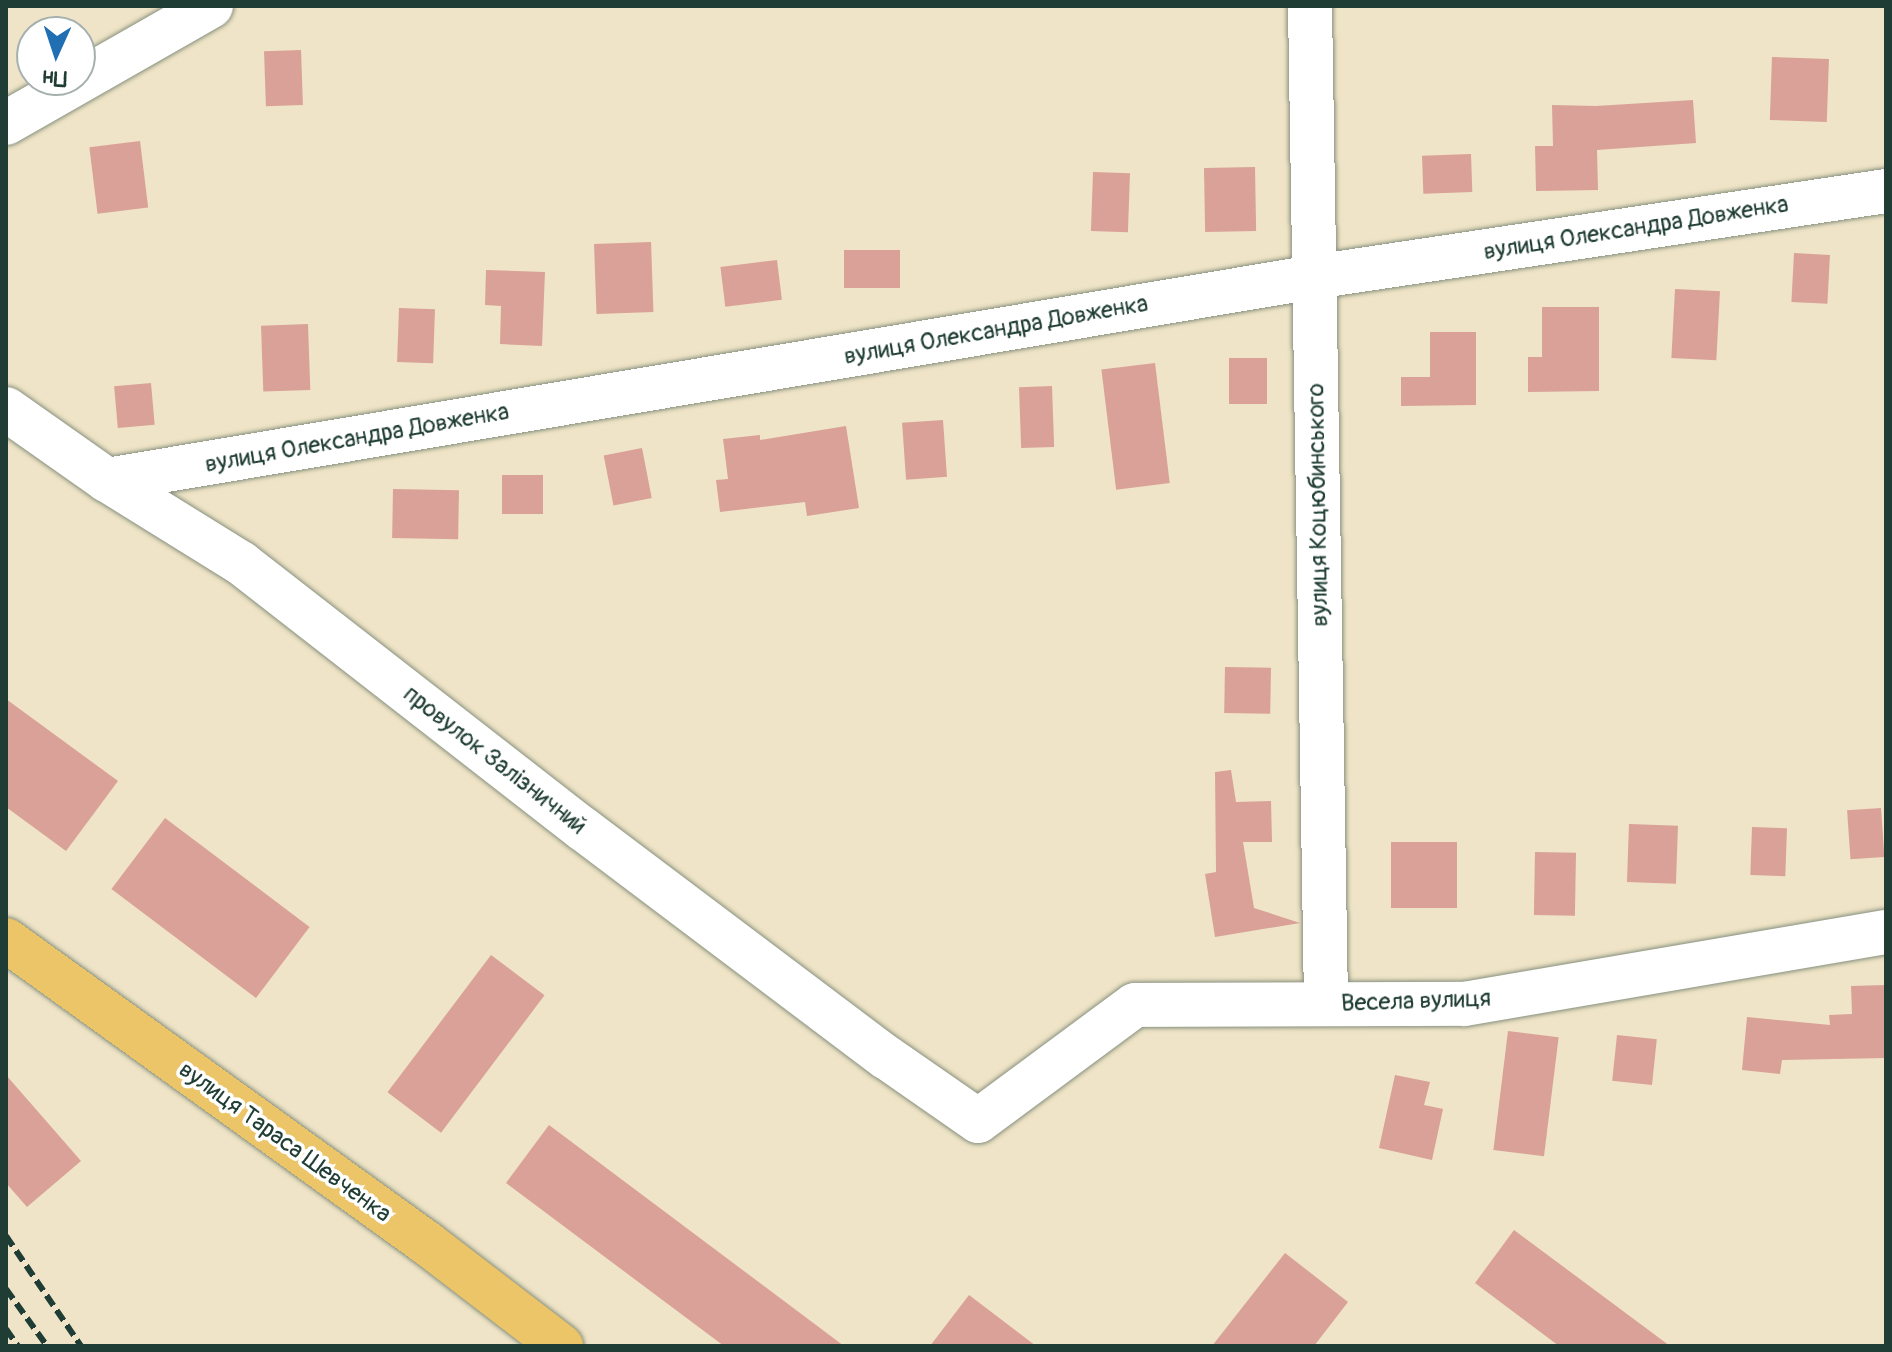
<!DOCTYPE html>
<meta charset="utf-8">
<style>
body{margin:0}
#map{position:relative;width:1892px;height:1352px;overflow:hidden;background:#efe4c7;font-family:Pangolin,sans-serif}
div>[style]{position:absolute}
.building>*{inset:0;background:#d9a197;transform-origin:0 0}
.roads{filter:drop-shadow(0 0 2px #87907e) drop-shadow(0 0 2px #87907e)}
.minor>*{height:44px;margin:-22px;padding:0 22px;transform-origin:22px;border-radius:22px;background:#fff}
.major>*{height:44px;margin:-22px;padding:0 22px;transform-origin:22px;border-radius:22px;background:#edc569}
.rail>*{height:6px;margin-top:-3px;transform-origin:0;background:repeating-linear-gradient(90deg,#1f3d34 0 12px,transparent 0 18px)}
span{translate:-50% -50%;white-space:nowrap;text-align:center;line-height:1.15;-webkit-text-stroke:7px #fff;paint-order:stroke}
.street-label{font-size:24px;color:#1f3d34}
.frame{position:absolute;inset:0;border:8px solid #1f3d34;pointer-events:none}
.north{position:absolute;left:16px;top:16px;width:80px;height:80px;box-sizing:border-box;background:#fff;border:2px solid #a5b1ae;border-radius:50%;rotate:183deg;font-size:22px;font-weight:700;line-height:32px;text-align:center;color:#1f3d34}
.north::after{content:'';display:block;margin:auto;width:28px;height:36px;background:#1f6fb2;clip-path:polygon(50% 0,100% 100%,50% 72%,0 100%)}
</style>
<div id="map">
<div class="building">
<i style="left:301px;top:50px;width:55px;height:37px;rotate:88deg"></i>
<i style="left:1772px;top:57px;width:57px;height:63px;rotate:2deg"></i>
<i style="clip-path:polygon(1693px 100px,1696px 143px,1597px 150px,1598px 190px,1536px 191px,1535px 146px,1553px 146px,1552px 105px,1596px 106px)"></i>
<i style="left:140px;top:141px;width:67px;height:51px;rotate:83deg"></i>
<i style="left:1471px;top:154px;width:38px;height:49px;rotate:88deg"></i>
<i style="left:1255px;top:167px;width:64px;height:51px;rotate:89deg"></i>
<i style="left:1093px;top:172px;width:37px;height:59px;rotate:2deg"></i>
<i style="left:651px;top:242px;width:70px;height:57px;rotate:88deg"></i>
<i style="left:900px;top:250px;width:38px;height:56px;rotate:90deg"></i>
<i style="left:1794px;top:253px;width:36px;height:49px;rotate:3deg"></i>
<i style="left:777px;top:260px;width:40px;height:57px;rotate:83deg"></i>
<i style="clip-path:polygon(486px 270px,545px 272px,542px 346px,500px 344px,501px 306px,485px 305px)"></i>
<i style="left:1675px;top:289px;width:45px;height:69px;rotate:3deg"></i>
<i style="clip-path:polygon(1542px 307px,1599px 307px,1599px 391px,1528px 392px,1528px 357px,1542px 357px)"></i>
<i style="left:399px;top:308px;width:36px;height:54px;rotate:2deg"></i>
<i style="left:308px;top:324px;width:66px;height:47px;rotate:88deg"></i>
<i style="clip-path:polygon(1430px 332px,1476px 332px,1476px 405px,1401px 406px,1401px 377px,1430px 377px)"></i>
<i style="left:1229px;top:358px;width:38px;height:46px"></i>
<i style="left:1155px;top:363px;width:121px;height:54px;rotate:83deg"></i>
<i style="left:151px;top:383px;width:42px;height:37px;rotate:85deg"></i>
<i style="left:1052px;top:386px;width:61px;height:33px;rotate:88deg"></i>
<i style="left:943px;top:420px;width:57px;height:41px;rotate:86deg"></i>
<i style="clip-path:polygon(846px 426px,859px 508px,807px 516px,805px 502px,720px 512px,716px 480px,728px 479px,723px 439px,760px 435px,760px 440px)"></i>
<i style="left:642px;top:448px;width:51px;height:39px;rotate:79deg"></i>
<i style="left:543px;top:475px;width:39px;height:41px;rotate:90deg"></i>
<i style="left:393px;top:489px;width:66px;height:49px;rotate:1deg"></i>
<i style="left:1225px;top:667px;width:46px;height:46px;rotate:1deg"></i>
<i style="clip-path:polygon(6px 699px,118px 781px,66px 851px,6px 807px)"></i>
<i style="clip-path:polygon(1231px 770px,1236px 802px,1271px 801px,1272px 842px,1243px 842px,1254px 908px,1300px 923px,1215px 937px,1205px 874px,1216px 872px,1215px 772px)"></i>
<i style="left:1881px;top:808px;width:49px;height:34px;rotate:86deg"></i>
<i style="left:165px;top:818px;width:181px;height:89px;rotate:37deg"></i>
<i style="left:1629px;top:824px;width:49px;height:58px;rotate:2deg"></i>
<i style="left:1752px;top:827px;width:35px;height:48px;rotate:2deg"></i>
<i style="left:1391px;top:842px;width:66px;height:66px"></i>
<i style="left:1535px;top:852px;width:41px;height:63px;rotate:1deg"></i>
<i style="left:491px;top:955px;width:67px;height:172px;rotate:37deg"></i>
<i style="clip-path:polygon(1886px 985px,1886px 1058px,1782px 1060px,1780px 1074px,1742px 1070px,1747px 1017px,1830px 1025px,1829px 1015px,1852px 1014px,1851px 986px)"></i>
<i style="left:1508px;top:1031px;width:51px;height:120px;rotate:7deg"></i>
<i style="left:1617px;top:1035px;width:40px;height:46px;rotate:6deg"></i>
<i style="clip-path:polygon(6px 1075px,81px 1161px,27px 1207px,6px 1183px)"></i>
<i style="clip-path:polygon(1395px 1075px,1430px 1082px,1424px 1105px,1443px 1109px,1432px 1160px,1379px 1148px)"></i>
<i style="clip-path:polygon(549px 1125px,844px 1346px,724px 1346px,506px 1183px)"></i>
<i style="clip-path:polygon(1514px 1230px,1670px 1346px,1559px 1346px,1475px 1283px)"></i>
<i style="clip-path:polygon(1285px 1253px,1348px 1302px,1314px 1346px,1212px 1346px)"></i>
<i style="clip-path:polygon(969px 1295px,1036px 1346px,930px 1346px)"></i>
</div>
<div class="roads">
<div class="minor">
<i style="left:1310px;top:6px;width:998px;rotate:89.08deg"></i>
<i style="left:6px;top:123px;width:236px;rotate:-29.7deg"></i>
<i style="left:6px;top:409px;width:123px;rotate:35.1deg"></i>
<i style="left:107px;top:480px;width:158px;rotate:31.8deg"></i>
<i style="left:241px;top:563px;width:433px;rotate:37.9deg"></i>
<i style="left:583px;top:829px;width:379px;rotate:37deg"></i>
<i style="left:886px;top:1057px;width:112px;rotate:34.8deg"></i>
<i style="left:978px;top:1121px;width:195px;rotate:-36.5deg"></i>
<i style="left:1135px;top:1005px;width:329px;rotate:-0.2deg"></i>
<i style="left:1464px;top:1004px;width:428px;rotate:-9.7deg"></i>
<i style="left:107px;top:480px;width:1224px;rotate:-9.55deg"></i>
<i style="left:1314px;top:277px;width:578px;rotate:-8.55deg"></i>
</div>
<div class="major">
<i style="left:6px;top:940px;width:520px;rotate:35.77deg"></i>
<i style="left:428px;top:1244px;width:168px;rotate:37.5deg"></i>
</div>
</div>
<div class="rail">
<i style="left:6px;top:1236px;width:133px;rotate:55.7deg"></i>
<i style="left:6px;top:1289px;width:70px;rotate:54.3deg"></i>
<i style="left:6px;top:1329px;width:21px;rotate:55deg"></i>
</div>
<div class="street-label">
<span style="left:1636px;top:228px;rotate:-9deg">вулиця Олександра Довженка</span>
<span style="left:996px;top:330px;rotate:-10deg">вулиця Олександра Довженка</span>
<span style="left:357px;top:438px;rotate:-10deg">вулиця Олександра Довженка</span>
<span style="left:1318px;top:505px;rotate:-91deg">вулиця Коцюбинського</span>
<span style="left:495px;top:760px;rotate:38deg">провулок Залізничний</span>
<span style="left:1416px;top:1001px;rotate:-2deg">Весела вулиця</span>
<span style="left:285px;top:1142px;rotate:36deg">вулиця Тараса Шевченка</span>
</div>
<div class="frame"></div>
<div class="north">Пн</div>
</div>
